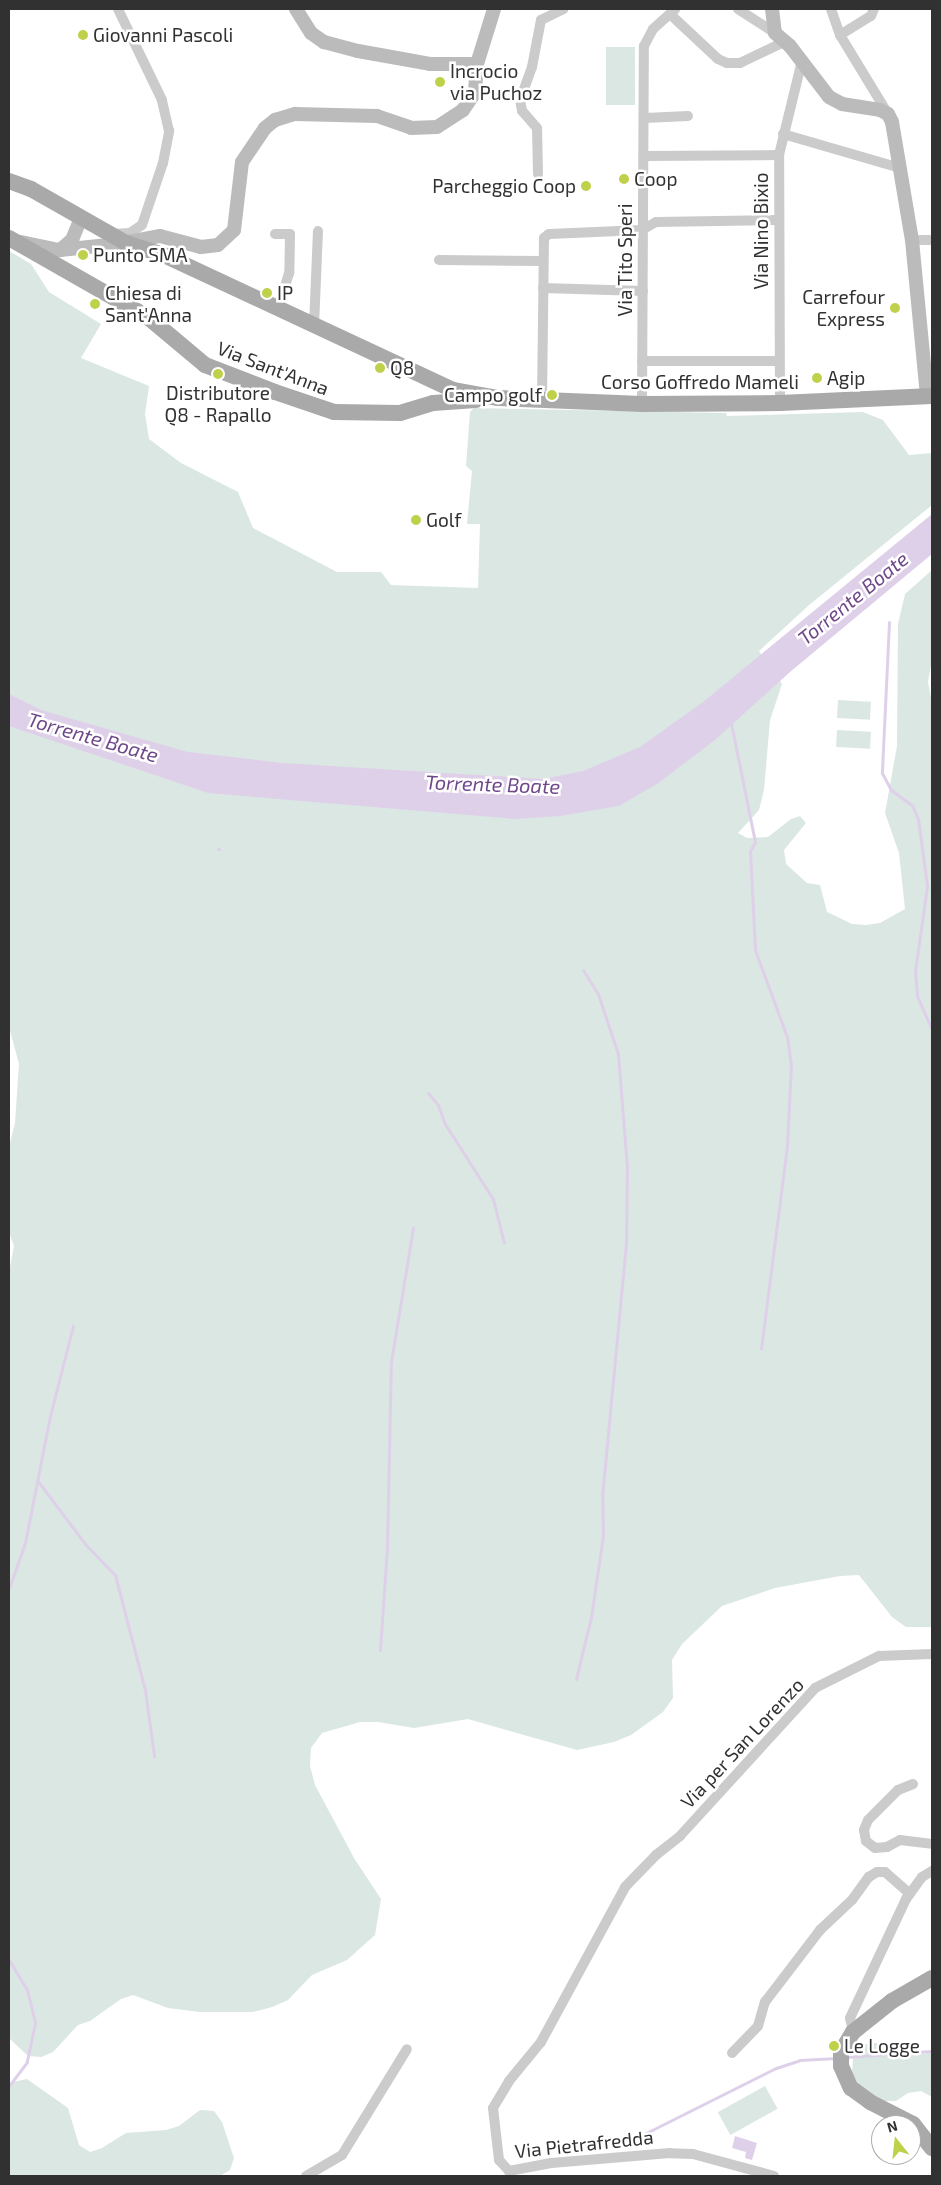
<!DOCTYPE html>
<style>
body{margin:0}
#map{position:relative;width:941px;height:2185px;overflow:hidden;background:#fff;font-family:"Exo 2",sans-serif}
div>[style]{position:absolute}
.green>*{inset:0;background:#dbe7e3;transform-origin:0 0}
.water>*{inset:0;background:#dfd0e9}
.stream>*{height:3px;margin:-1.5px;padding:0 1.5px;transform-origin:1.5px;border-radius:1.5px;background:#dfd0e9}
.street>*{height:10px;margin:-5px;padding:0 5px;transform-origin:5px;border-radius:5px;background:#cbcbcb}
.secondary>*{height:14px;margin:-7px;padding:0 7px;transform-origin:7px;border-radius:7px;background:#bbb}
.primary>*{height:16px;margin:-8px;padding:0 8px;transform-origin:8px;border-radius:8px;background:#a9a9a9}
.dots>*{width:14px;height:14px;translate:-50% -50%;box-sizing:border-box;border:2px solid #fff;border-radius:50%}
span{translate:-50% -50%;white-space:nowrap;text-align:center;line-height:1.15;-webkit-text-stroke:5px #fff;paint-order:stroke}
.poi-label{font-size:19px;color:#313131}
.left{translate:0 -50%;text-align:left}
.right{translate:-100% -50%;text-align:right}
.street-label{font-size:19px;color:#313131}
.water-label{font-size:20px;color:#6f488a;font-style:italic}
.frame{position:absolute;inset:0;border:10px solid #313131;pointer-events:none}
.north{position:absolute;left:871px;top:2115px;width:50px;height:50px;box-sizing:border-box;background:#fff;border:1px solid #adadad;border-radius:50%;rotate:344deg;font-size:14px;font-weight:700;line-height:20px;text-align:center;color:#313131}
.north::after{content:'';display:block;margin:auto;width:18px;height:22px;background:#bfd14b;clip-path:polygon(50% 0,100% 100%,50% 72%,0 100%)}
</style>
<div id="map">
<div class="green">
<i style="left:606px;top:47px;width:29px;height:58px"></i>
<i style="clip-path:polygon(9px 251px,31px 264px,49px 292px,101px 324px,81px 358px,149px 386px,145px 414px,149px 439px,181px 463px,238px 492px,253px 528px,337px 572px,381px 572px,391px 585px,478px 588px,480px 524px,467px 524px,472px 471px,466px 466px,470px 412px,474px 408px,726px 413px,727px 416px,863px 412px,883px 420px,909px 455px,932px 453px,932px 505px,808px 606px,759px 651px,782px 684px,770px 720px,764px 790px,759px 810px,738px 833px,747px 838px,768px 837px,791px 819px,800px 816px,806px 823px,784px 850px,786px 864px,807px 883px,820px 885px,827px 912px,852px 924px,866px 925px,880px 923px,905px 909px,899px 853px,885px 813px,897px 746px,898px 624px,905px 594px,932px 570px,932px 660px,928px 682px,932px 703px,932px 1627px,906px 1627px,892px 1617px,859px 1575px,840px 1576px,775px 1588px,722px 1606px,682px 1644px,672px 1660px,673px 1698px,663px 1712px,631px 1735px,614px 1742px,577px 1750px,468px 1719px,414px 1728px,378px 1722px,360px 1722px,322px 1733px,311px 1748px,310px 1766px,315px 1785px,354px 1858px,381px 1899px,375px 1935px,347px 1960px,312px 1975px,288px 2000px,272px 2007px,253px 2012px,200px 2012px,168px 2008px,133px 1995px,121px 1999px,90px 2021px,78px 2025px,53px 2052px,41px 2057px,28px 2056px,9px 2038px,9px 1272px,14px 1246px,9px 1232px,9px 1147px,15px 1123px,19px 1064px,9px 1027px)"></i>
<i style="left:838px;top:700px;width:33px;height:18px;rotate:3deg"></i>
<i style="left:837px;top:730px;width:34px;height:17px;rotate:3deg"></i>
<i style="clip-path:polygon(871px 2043px,901px 2044px,911px 2051px,925px 2054px,932px 2051px,932px 2097px,921px 2091px,908px 2093px,896px 2101px,882px 2101px,859px 2085px,852px 2073px,853px 2059px,858px 2046px)"></i>
<i style="clip-path:polygon(27px 2079px,68px 2108px,79px 2145px,90px 2152px,102px 2148px,126px 2133px,166px 2130px,179px 2126px,200px 2110px,214px 2111px,222px 2122px,234px 2158px,230px 2170px,220px 2176px,9px 2176px,9px 2083px)"></i>
<i style="left:765px;top:2086px;width:26px;height:54px;rotate:61deg"></i>
</div>
<div class="water">
<i style="clip-path:polygon(932px 514px,932px 554px,790px 672px,715px 740px,657px 784px,619px 806px,560px 816px,515px 819px,208px 793px,9px 726px,9px 694px,41px 710px,188px 752px,283px 763px,543px 779px,583px 771px,640px 747px,703px 702px)"></i>
<i style="clip-path:polygon(735px 2136px,757px 2143px,752px 2160px,745px 2158px,746px 2152px,732px 2148px)"></i>
</div>
<div class="stream">
<i style="left:889px;top:622px;width:151px;rotate:92.7deg"></i>
<i style="left:882px;top:773px;width:19px;rotate:62deg"></i>
<i style="left:891px;top:790px;width:26px;rotate:36deg"></i>
<i style="left:912px;top:805px;width:15px;rotate:67deg"></i>
<i style="left:918px;top:819px;width:68px;rotate:82.3deg"></i>
<i style="left:927px;top:886px;width:86px;rotate:98deg"></i>
<i style="left:915px;top:971px;width:25px;rotate:85deg"></i>
<i style="left:917px;top:996px;width:36px;rotate:66deg"></i>
<i style="left:731px;top:723px;width:121px;rotate:78.6deg"></i>
<i style="left:755px;top:842px;width:10px;rotate:119deg"></i>
<i style="left:750px;top:851px;width:99px;rotate:87.1deg"></i>
<i style="left:755px;top:950px;width:93px;rotate:69.8deg"></i>
<i style="left:787px;top:1037px;width:27px;rotate:82deg"></i>
<i style="left:791px;top:1064px;width:82px;rotate:92.8deg"></i>
<i style="left:787px;top:1146px;width:204px;rotate:97.3deg"></i>
<i style="left:218px;top:849px;width:1px"></i>
<i style="left:428px;top:1093px;width:16px;rotate:50deg"></i>
<i style="left:438px;top:1105px;width:20px;rotate:70deg"></i>
<i style="left:445px;top:1124px;width:89px;rotate:57.4deg"></i>
<i style="left:493px;top:1199px;width:45px;rotate:76deg"></i>
<i style="left:37px;top:1480px;width:81px;rotate:53deg"></i>
<i style="left:86px;top:1545px;width:42px;rotate:46deg"></i>
<i style="left:115px;top:1575px;width:119px;rotate:75.4deg"></i>
<i style="left:145px;top:1690px;width:67px;rotate:82.2deg"></i>
<i style="left:9px;top:1588px;width:48px;rotate:-70.4deg"></i>
<i style="left:25px;top:1543px;width:129px;rotate:-78.9deg"></i>
<i style="left:50px;top:1416px;width:93px;rotate:-75.7deg"></i>
<i style="left:380px;top:1650px;width:103px;rotate:-86.1deg"></i>
<i style="left:387px;top:1547px;width:185px;rotate:-88.8deg"></i>
<i style="left:391px;top:1362px;width:136px;rotate:-80.7deg"></i>
<i style="left:576px;top:1679px;width:64px;rotate:-76.4deg"></i>
<i style="left:591px;top:1617px;width:82px;rotate:-81.6deg"></i>
<i style="left:603px;top:1536px;width:39px;rotate:-91deg"></i>
<i style="left:602px;top:1497px;width:254px;rotate:-84.6deg"></i>
<i style="left:626px;top:1244px;width:77px;rotate:-89.3deg"></i>
<i style="left:627px;top:1167px;width:113px;rotate:-94.6deg"></i>
<i style="left:618px;top:1054px;width:63px;rotate:-108.4deg"></i>
<i style="left:598px;top:994px;width:28px;rotate:-122deg"></i>
<i style="left:9px;top:1960px;width:35px;rotate:59deg"></i>
<i style="left:27px;top:1990px;width:34px;rotate:76deg"></i>
<i style="left:35px;top:2023px;width:40px;rotate:102deg"></i>
<i style="left:27px;top:2062px;width:30px;rotate:127deg"></i>
<i style="left:847px;top:2057px;width:85px;rotate:-4deg"></i>
<i style="left:644px;top:2134px;width:148px;rotate:-26.6deg"></i>
<i style="left:776px;top:2068px;width:25px;rotate:-18deg"></i>
<i style="left:800px;top:2060px;width:36px;rotate:-3deg"></i>
</div>
<div class="street">
<i style="left:738px;top:9px;width:44px;rotate:33deg"></i>
<i style="left:831px;top:9px;width:28px;rotate:71deg"></i>
<i style="left:840px;top:35px;width:92px;rotate:58.7deg"></i>
<i style="left:671px;top:15px;width:64px;rotate:43.1deg"></i>
<i style="left:718px;top:59px;width:10px;rotate:24deg"></i>
<i style="left:727px;top:63px;width:13px"></i>
<i style="left:740px;top:63px;width:51px;rotate:-25.6deg"></i>
<i style="left:840px;top:35px;width:36px;rotate:-32deg"></i>
<i style="left:871px;top:16px;width:8px;rotate:-67deg"></i>
<i style="left:645px;top:118px;width:43px;rotate:-2.7deg"></i>
<i style="left:783px;top:134px;width:122px;rotate:16.2deg"></i>
<i style="left:644px;top:156px;width:135px;rotate:-0.4deg"></i>
<i style="left:538px;top:174px;width:46px;rotate:-91.2deg"></i>
<i style="left:537px;top:128px;width:23px;rotate:-131deg"></i>
<i style="left:522px;top:111px;width:11px;rotate:-100deg"></i>
<i style="left:520px;top:100px;width:35px;rotate:-70deg"></i>
<i style="left:532px;top:67px;width:48px;rotate:-79.2deg"></i>
<i style="left:541px;top:20px;width:25px;rotate:-26deg"></i>
<i style="left:113px;top:234px;width:17px;rotate:-3deg"></i>
<i style="left:130px;top:233px;width:14px;rotate:-34deg"></i>
<i style="left:142px;top:225px;width:65px;rotate:-71.3deg"></i>
<i style="left:163px;top:163px;width:33px;rotate:-79deg"></i>
<i style="left:169px;top:131px;width:32px;rotate:-103deg"></i>
<i style="left:162px;top:100px;width:101px;rotate:-115.8deg"></i>
<i style="left:275px;top:234px;width:15px"></i>
<i style="left:290px;top:234px;width:39px;rotate:91deg"></i>
<i style="left:289px;top:273px;width:37px;rotate:107deg"></i>
<i style="left:912px;top:240px;width:20px"></i>
<i style="left:439px;top:260px;width:104px;rotate:0.6deg"></i>
<i style="left:543px;top:288px;width:100px;rotate:1.7deg"></i>
<i style="left:314px;top:326px;width:95px;rotate:-87.6deg"></i>
<i style="left:642px;top:361px;width:137px"></i>
<i style="left:542px;top:401px;width:163px;rotate:-89.3deg"></i>
<i style="left:544px;top:238px;width:6px;rotate:-39deg"></i>
<i style="left:549px;top:234px;width:93px;rotate:-2.5deg"></i>
<i style="left:642px;top:230px;width:16px;rotate:-30deg"></i>
<i style="left:656px;top:222px;width:122px;rotate:-0.9deg"></i>
<i style="left:780px;top:403px;width:248px;rotate:-90.2deg"></i>
<i style="left:779px;top:155px;width:97px;rotate:-76.3deg"></i>
<i style="left:642px;top:404px;width:358px;rotate:-89.7deg"></i>
<i style="left:644px;top:46px;width:19px;rotate:-62deg"></i>
<i style="left:653px;top:29px;width:30px;rotate:-42deg"></i>
<i style="left:913px;top:1784px;width:16px;rotate:158deg"></i>
<i style="left:898px;top:1790px;width:42px;rotate:135deg"></i>
<i style="left:868px;top:1820px;width:11px;rotate:112deg"></i>
<i style="left:864px;top:1830px;width:11px;rotate:80deg"></i>
<i style="left:866px;top:1841px;width:11px;rotate:38deg"></i>
<i style="left:875px;top:1848px;width:12px;rotate:-5deg"></i>
<i style="left:887px;top:1847px;width:15px;rotate:-28deg"></i>
<i style="left:900px;top:1840px;width:32px;rotate:7deg"></i>
<i style="left:853px;top:2032px;width:14px;rotate:-102deg"></i>
<i style="left:850px;top:2018px;width:132px;rotate:-64.8deg"></i>
<i style="left:906px;top:1899px;width:27px;rotate:-54deg"></i>
<i style="left:922px;top:1877px;width:12px;rotate:-31deg"></i>
<i style="left:732px;top:2053px;width:37px;rotate:-46deg"></i>
<i style="left:758px;top:2026px;width:25px;rotate:-74deg"></i>
<i style="left:765px;top:2002px;width:91px;rotate:-52.6deg"></i>
<i style="left:820px;top:1930px;width:44px;rotate:-43.2deg"></i>
<i style="left:852px;top:1900px;width:29px;rotate:-54deg"></i>
<i style="left:869px;top:1877px;width:9px;rotate:-32deg"></i>
<i style="left:877px;top:1872px;width:8px"></i>
<i style="left:885px;top:1872px;width:33px;rotate:41deg"></i>
<i style="left:306px;top:2176px;width:42px;rotate:-30.3deg"></i>
<i style="left:342px;top:2155px;width:124px;rotate:-58.5deg"></i>
<i style="left:774px;top:2176px;width:84px;rotate:-164.8deg"></i>
<i style="left:693px;top:2154px;width:23px;rotate:-178deg"></i>
<i style="left:670px;top:2153px;width:119px;rotate:175.2deg"></i>
<i style="left:551px;top:2163px;width:43px;rotate:169.2deg"></i>
<i style="left:509px;top:2171px;width:15px;rotate:-132deg"></i>
<i style="left:499px;top:2160px;width:52px;rotate:-96.6deg"></i>
<i style="left:493px;top:2108px;width:31px;rotate:-59deg"></i>
<i style="left:509px;top:2081px;width:50px;rotate:-50.6deg"></i>
<i style="left:541px;top:2042px;width:176px;rotate:-61.5deg"></i>
<i style="left:625px;top:1887px;width:45px;rotate:-45.9deg"></i>
<i style="left:656px;top:1855px;width:31px;rotate:-38deg"></i>
<i style="left:680px;top:1836px;width:200px;rotate:-47.6deg"></i>
<i style="left:815px;top:1688px;width:72px;rotate:-26.6deg"></i>
<i style="left:879px;top:1656px;width:53px;rotate:-2.2deg"></i>
</div>
<div class="secondary">
<i style="left:296px;top:9px;width:28px;rotate:58deg"></i>
<i style="left:311px;top:33px;width:16px;rotate:35deg"></i>
<i style="left:324px;top:42px;width:35px;rotate:15deg"></i>
<i style="left:358px;top:51px;width:73px;rotate:10.2deg"></i>
<i style="left:430px;top:64px;width:47px"></i>
<i style="left:772px;top:9px;width:24px;rotate:83deg"></i>
<i style="left:775px;top:33px;width:20px;rotate:41deg"></i>
<i style="left:790px;top:46px;width:64px;rotate:52.6deg"></i>
<i style="left:829px;top:97px;width:15px;rotate:28deg"></i>
<i style="left:842px;top:104px;width:38px;rotate:9deg"></i>
<i style="left:880px;top:110px;width:9px;rotate:27deg"></i>
<i style="left:888px;top:114px;width:9px;rotate:63deg"></i>
<i style="left:892px;top:122px;width:120px;rotate:80.4deg"></i>
<i style="left:912px;top:240px;width:157px;rotate:84.5deg"></i>
<i style="left:21px;top:242px;width:40px;rotate:12deg"></i>
<i style="left:60px;top:250px;width:58px;rotate:-5.9deg"></i>
<i style="left:118px;top:244px;width:43px;rotate:-10.8deg"></i>
<i style="left:160px;top:236px;width:42px;rotate:15deg"></i>
<i style="left:201px;top:247px;width:17px;rotate:-7deg"></i>
<i style="left:218px;top:245px;width:22px;rotate:-43deg"></i>
<i style="left:234px;top:230px;width:68px;rotate:-83.3deg"></i>
<i style="left:242px;top:162px;width:41px;rotate:-55.9deg"></i>
<i style="left:265px;top:128px;width:13px;rotate:-39deg"></i>
<i style="left:275px;top:120px;width:21px;rotate:-17deg"></i>
<i style="left:295px;top:114px;width:82px;rotate:1.4deg"></i>
<i style="left:377px;top:116px;width:36px;rotate:19deg"></i>
<i style="left:411px;top:128px;width:26px;rotate:-2deg"></i>
<i style="left:437px;top:127px;width:31px;rotate:-33deg"></i>
<i style="left:463px;top:110px;width:22px;rotate:-56deg"></i>
<i style="left:475px;top:92px;width:28px;rotate:-86deg"></i>
<i style="left:477px;top:64px;width:58px;rotate:-72.8deg"></i>
<i style="left:60px;top:250px;width:16px;rotate:-40deg"></i>
<i style="left:72px;top:240px;width:24px;rotate:-68deg"></i>
</div>
<div class="primary">
<i style="left:9px;top:181px;width:23px;rotate:20deg"></i>
<i style="left:31px;top:189px;width:109px;rotate:29.6deg"></i>
<i style="left:126px;top:243px;width:42px;rotate:18deg"></i>
<i style="left:166px;top:256px;width:318px;rotate:25deg"></i>
<i style="left:454px;top:390px;width:45px;rotate:10.3deg"></i>
<i style="left:498px;top:398px;width:144px;rotate:2.4deg"></i>
<i style="left:642px;top:404px;width:138px;rotate:-0.4deg"></i>
<i style="left:780px;top:403px;width:152px;rotate:-2.6deg"></i>
<i style="left:9px;top:238px;width:161px;rotate:29.7deg"></i>
<i style="left:149px;top:318px;width:73px;rotate:40deg"></i>
<i style="left:205px;top:365px;width:75px;rotate:21.1deg"></i>
<i style="left:275px;top:392px;width:62px;rotate:18.7deg"></i>
<i style="left:334px;top:412px;width:66px;rotate:0.9deg"></i>
<i style="left:400px;top:413px;width:34px;rotate:-17deg"></i>
<i style="left:433px;top:403px;width:43px;rotate:-4deg"></i>
<i style="left:932px;top:1978px;width:46px;rotate:150.1deg"></i>
<i style="left:892px;top:2001px;width:50px;rotate:141.5deg"></i>
<i style="left:853px;top:2032px;width:23px;rotate:121deg"></i>
<i style="left:841px;top:2052px;width:14px;rotate:90deg"></i>
<i style="left:841px;top:2066px;width:24px;rotate:66deg"></i>
<i style="left:851px;top:2088px;width:24px;rotate:36deg"></i>
<i style="left:870px;top:2102px;width:48px;rotate:27.1deg"></i>
<i style="left:913px;top:2124px;width:31px;rotate:52deg"></i>
</div>
<div class="dots">
<i style="left:83px;top:35px;background:#bfd14b"></i>
<i style="left:440px;top:82px;background:#bfd14b"></i>
<i style="left:624px;top:179px;background:#bfd14b"></i>
<i style="left:586px;top:186px;background:#bfd14b"></i>
<i style="left:83px;top:255px;background:#bfd14b"></i>
<i style="left:267px;top:293px;background:#bfd14b"></i>
<i style="left:95px;top:304px;background:#bfd14b"></i>
<i style="left:895px;top:308px;background:#bfd14b"></i>
<i style="left:380px;top:368px;background:#bfd14b"></i>
<i style="left:218px;top:374px;background:#bfd14b"></i>
<i style="left:817px;top:378px;background:#bfd14b"></i>
<i style="left:552px;top:395px;background:#bfd14b"></i>
<i style="left:416px;top:520px;background:#bfd14b"></i>
<i style="left:834px;top:2046px;background:#bfd14b"></i>
</div>
<div class="poi-label">
<span class="left" style="left:93px;top:35px">Giovanni Pascoli</span>
<span class="left" style="left:450px;top:82px">Incrocio<br>via Puchoz</span>
<span class="left" style="left:634px;top:179px">Coop</span>
<span class="right" style="left:576px;top:186px">Parcheggio Coop</span>
<span class="left" style="left:93px;top:255px">Punto SMA</span>
<span class="left" style="left:105px;top:304px">Chiesa di<br>Sant'Anna</span>
<span class="left" style="left:277px;top:293px">IP</span>
<span class="right" style="left:885px;top:308px">Carrefour<br>Express</span>
<span class="left" style="left:390px;top:368px">Q8</span>
<span class="left" style="left:827px;top:378px">Agip</span>
<span style="left:218px;top:404px">Distributore<br>Q8 - Rapallo</span>
<span class="right" style="left:542px;top:395px">Campo golf</span>
<span class="left" style="left:426px;top:520px">Golf</span>
<span class="left" style="left:844px;top:2046px">Le Logge</span>
</div>
<div class="street-label">
<span style="left:761px;top:231px;rotate:-90deg">Via Nino Bixio</span>
<span style="left:625px;top:260px;rotate:-90deg">Via Tito Speri</span>
<span style="left:273px;top:368px;rotate:21deg">Via Sant'Anna</span>
<span style="left:700px;top:382px">Corso Goffredo Mameli</span>
<span style="left:742px;top:1743px;rotate:-47deg">Via per San Lorenzo</span>
<span style="left:584px;top:2144px;rotate:-6deg">Via Pietrafredda</span>
</div>
<div class="water-label">
<span style="left:853px;top:598px;rotate:-39deg">Torrente Boate</span>
<span style="left:93px;top:737px;rotate:16deg">Torrente Boate</span>
<span style="left:493px;top:784px;rotate:2deg">Torrente Boate</span>
</div>
<div class="frame"></div>
<div class="north">N</div>
</div>
